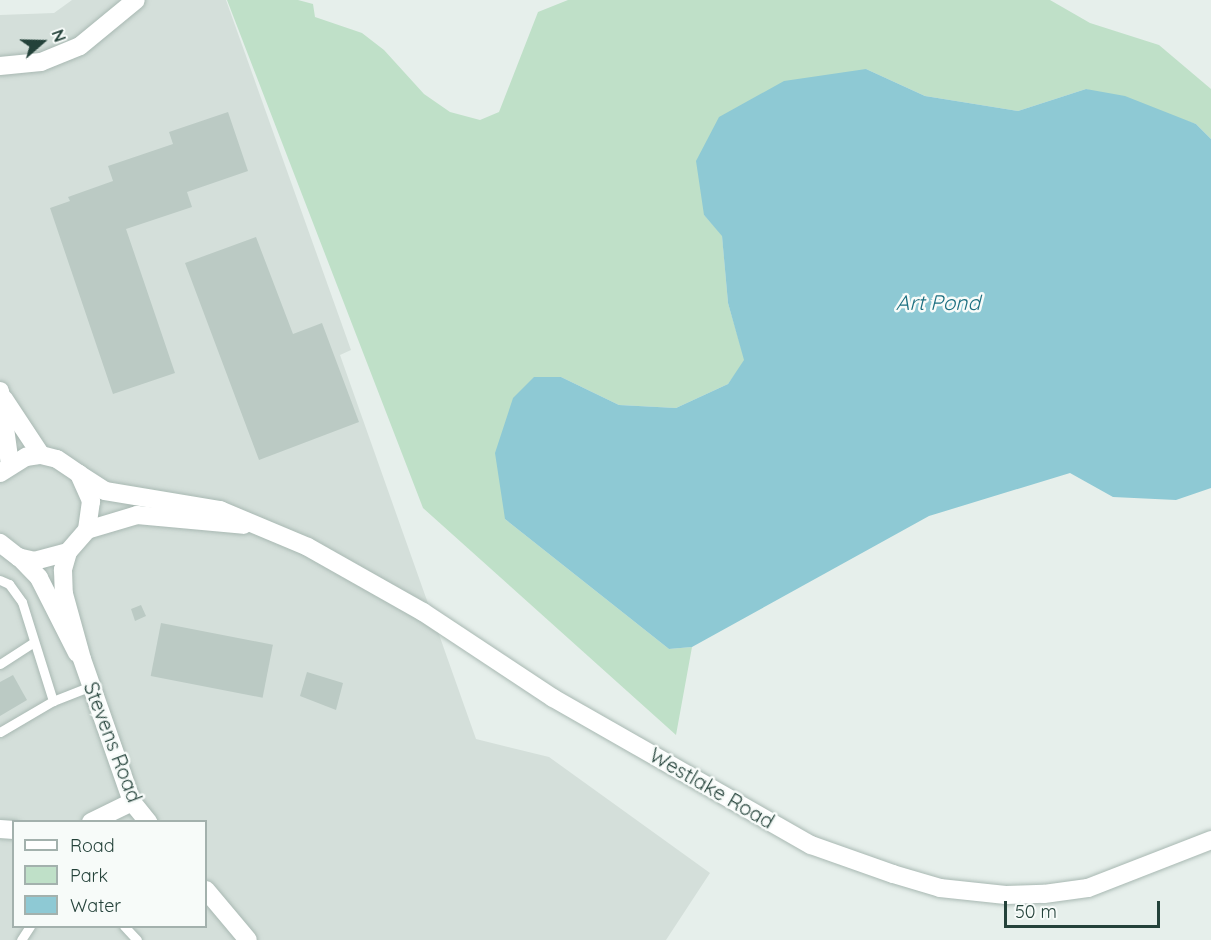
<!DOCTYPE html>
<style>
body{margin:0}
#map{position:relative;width:1211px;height:940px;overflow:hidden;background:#e6efeb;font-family:Quicksand,sans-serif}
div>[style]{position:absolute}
.built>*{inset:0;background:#d4dfda}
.green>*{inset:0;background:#bfe0c8}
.water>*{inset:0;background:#8ec9d4}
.building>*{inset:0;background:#bbcac4;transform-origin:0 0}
.roads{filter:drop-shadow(0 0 2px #a8b8b2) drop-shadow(0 0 2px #a8b8b2)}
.lane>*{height:9px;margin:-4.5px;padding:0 4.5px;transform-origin:4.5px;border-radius:4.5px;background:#fff}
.street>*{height:18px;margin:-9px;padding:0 9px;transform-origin:9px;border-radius:9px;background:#fff}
.secondary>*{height:18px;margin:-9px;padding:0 9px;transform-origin:9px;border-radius:9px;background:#fff}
span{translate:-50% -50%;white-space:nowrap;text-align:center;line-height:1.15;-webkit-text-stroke:5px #f7fbf9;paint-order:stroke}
.street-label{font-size:20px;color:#24423a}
.water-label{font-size:21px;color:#1c6f80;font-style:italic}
.legend{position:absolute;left:12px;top:820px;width:195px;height:108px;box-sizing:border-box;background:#f7fbf9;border:2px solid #a3b1ad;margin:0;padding:8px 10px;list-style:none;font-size:18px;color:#24423a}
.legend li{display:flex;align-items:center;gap:12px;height:30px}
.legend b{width:30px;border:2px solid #a3b1ad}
.north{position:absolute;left:12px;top:12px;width:60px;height:60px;-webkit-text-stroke:4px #f7fbf9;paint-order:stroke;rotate:70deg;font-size:16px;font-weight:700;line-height:24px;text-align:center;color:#24423a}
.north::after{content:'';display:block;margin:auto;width:21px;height:27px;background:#24423a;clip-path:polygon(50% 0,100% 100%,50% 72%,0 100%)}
.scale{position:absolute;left:1004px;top:901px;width:156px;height:27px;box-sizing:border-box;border:3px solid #24423a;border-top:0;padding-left:8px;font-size:18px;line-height:21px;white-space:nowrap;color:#24423a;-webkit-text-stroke:4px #f7fbf9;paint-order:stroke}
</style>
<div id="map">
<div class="built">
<i style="clip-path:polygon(evenodd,72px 0,226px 0,351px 350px,340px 355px,476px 739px,549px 757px,710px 873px,666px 940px,0 940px,0 15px,54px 13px,72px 0,14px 822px,206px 822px,206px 926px,14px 926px,14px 822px)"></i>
</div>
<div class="green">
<i style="clip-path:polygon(227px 0,298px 0,313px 4px,315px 17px,362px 33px,384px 50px,424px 94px,450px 112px,480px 120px,499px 112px,538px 12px,568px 0,1050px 0,1090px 23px,1159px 45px,1211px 89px,1211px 139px,1196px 124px,1086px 89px,1018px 111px,925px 96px,866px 69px,704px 215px,722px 235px,728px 303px,745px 361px,728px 384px,676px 408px,619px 405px,561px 377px,505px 519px,669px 649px,692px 647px,676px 735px,423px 508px)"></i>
</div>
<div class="water">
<i style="clip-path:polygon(866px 69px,925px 96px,1018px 111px,1086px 89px,1125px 96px,1196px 124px,1211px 139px,1211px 488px,1176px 500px,1113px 497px,1070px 473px,929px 516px,692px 647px,669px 649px,505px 519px,495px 453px,513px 398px,534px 377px,561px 377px,619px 405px,676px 408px,728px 384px,744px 360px,728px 303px,722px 236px,704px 215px,696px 161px,719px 117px,784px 81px)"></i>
</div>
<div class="building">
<i style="clip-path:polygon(228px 112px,248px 171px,187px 192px,192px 207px,126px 229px,175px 373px,113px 394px,50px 208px,70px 201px,68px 197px,113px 181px,108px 166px,173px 144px,169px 132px)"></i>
<i style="clip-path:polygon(256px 237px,293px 334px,322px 323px,359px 422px,259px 460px,185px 263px)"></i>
<i style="clip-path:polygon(141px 605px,146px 616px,135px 621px,131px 609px)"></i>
<i style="left:161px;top:623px;width:114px;height:54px;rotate:11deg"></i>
<i style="clip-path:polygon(307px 672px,343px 683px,336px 710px,300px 696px)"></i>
<i style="clip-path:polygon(13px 675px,27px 700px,0 716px,0 682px)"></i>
</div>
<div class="roads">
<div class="lane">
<i style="left:0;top:580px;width:10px;rotate:24deg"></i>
<i style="left:9px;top:584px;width:22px;rotate:54deg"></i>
<i style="left:22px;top:602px;width:104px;rotate:72.6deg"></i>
<i style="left:53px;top:701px;width:41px;rotate:-21.5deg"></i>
<i style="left:0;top:664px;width:40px;rotate:-32.9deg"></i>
<i style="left:0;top:732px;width:61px;rotate:-30.3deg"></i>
<i style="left:124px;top:926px;width:19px;rotate:47deg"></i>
<i style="left:21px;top:940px;width:17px;rotate:-57deg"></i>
</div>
<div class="street">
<i style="left:0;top:66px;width:41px;rotate:-5.6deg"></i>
<i style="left:41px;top:62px;width:42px;rotate:-22.3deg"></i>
<i style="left:80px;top:46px;width:72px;rotate:-39.4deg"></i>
<i style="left:91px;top:822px;width:46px;rotate:-26deg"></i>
<i style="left:0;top:829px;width:14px;rotate:4deg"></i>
</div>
<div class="secondary">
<i style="left:0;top:391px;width:75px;rotate:82.3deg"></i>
<i style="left:4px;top:399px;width:67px;rotate:56.5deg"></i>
<i style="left:0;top:473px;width:31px;rotate:-32deg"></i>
<i style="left:26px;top:457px;width:15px;rotate:-8deg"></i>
<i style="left:41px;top:455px;width:16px;rotate:14deg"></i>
<i style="left:57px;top:459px;width:27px;rotate:34deg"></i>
<i style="left:79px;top:474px;width:30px;rotate:66deg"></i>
<i style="left:91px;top:501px;width:29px;rotate:98deg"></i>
<i style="left:87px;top:530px;width:29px;rotate:131deg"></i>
<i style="left:68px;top:552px;width:34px;rotate:165deg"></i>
<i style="left:35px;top:561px;width:17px;rotate:-167deg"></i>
<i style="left:18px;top:557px;width:23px;rotate:-142deg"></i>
<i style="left:79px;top:474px;width:31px;rotate:33deg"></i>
<i style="left:105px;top:491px;width:117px;rotate:9.4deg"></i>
<i style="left:220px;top:510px;width:95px;rotate:22.8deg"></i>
<i style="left:308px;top:547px;width:132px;rotate:29.5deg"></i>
<i style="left:423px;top:612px;width:156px;rotate:33.5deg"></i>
<i style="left:553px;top:698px;width:297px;rotate:29.7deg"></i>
<i style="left:811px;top:845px;width:87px;rotate:19.5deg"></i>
<i style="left:893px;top:874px;width:49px;rotate:16.6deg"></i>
<i style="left:940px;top:888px;width:66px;rotate:6.1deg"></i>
<i style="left:1006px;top:895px;width:38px;rotate:-2deg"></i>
<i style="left:1044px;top:894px;width:44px;rotate:-7.8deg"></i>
<i style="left:1088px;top:888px;width:132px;rotate:-21.3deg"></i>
<i style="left:87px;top:530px;width:52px;rotate:-16.7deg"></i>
<i style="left:137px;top:515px;width:107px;rotate:5.3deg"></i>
<i style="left:68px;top:552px;width:19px;rotate:106deg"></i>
<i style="left:63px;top:570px;width:24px;rotate:88deg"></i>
<i style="left:64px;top:594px;width:67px;rotate:74.5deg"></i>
<i style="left:82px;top:659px;width:151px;rotate:70.7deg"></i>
<i style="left:132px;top:802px;width:26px;rotate:51deg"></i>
<i style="left:19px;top:557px;width:29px;rotate:46deg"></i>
<i style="left:39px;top:578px;width:84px;rotate:63.1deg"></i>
<i style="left:206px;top:890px;width:65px;rotate:50deg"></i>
</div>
</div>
<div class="street-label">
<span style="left:113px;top:742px;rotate:69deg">Stevens Road</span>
<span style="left:712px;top:788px;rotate:30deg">Westlake Road</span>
</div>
<div class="water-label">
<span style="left:938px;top:302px">Art Pond</span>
</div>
<ul class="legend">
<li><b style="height:8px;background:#fff"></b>Road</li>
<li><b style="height:16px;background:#bfe0c8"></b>Park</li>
<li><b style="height:16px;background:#8ec9d4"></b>Water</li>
</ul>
<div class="north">N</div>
<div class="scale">50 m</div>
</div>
